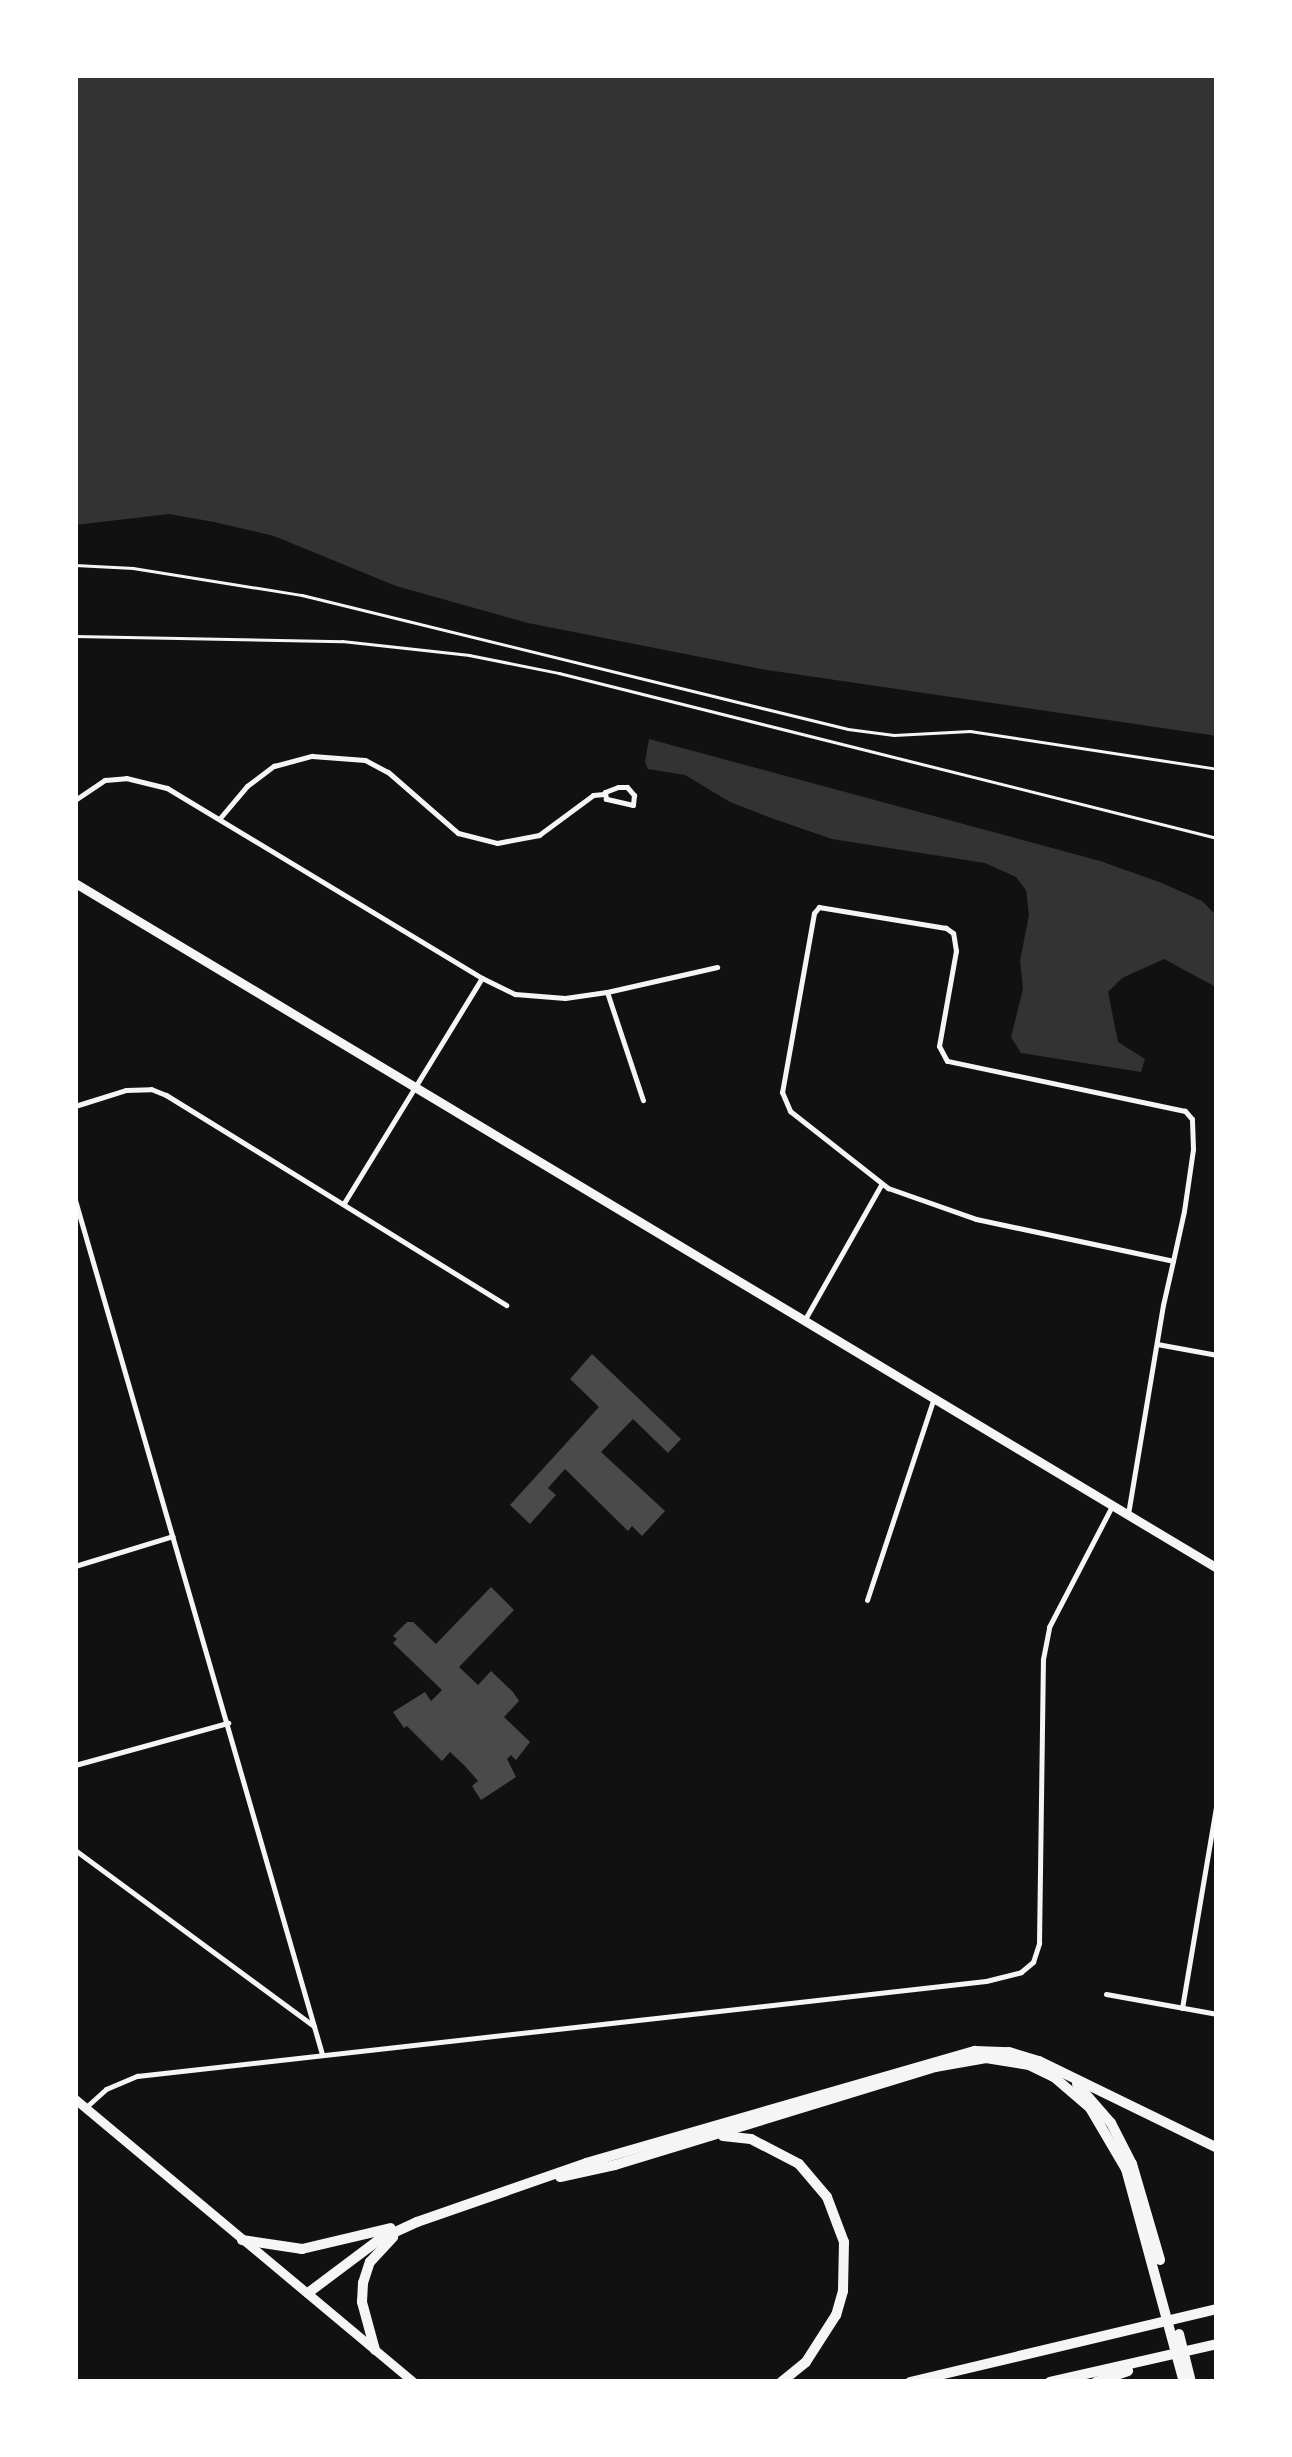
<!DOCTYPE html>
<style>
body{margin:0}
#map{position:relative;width:1292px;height:2457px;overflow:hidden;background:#111;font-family:"PT Serif",serif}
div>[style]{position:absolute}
.water>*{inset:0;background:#333}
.building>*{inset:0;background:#4a4a4a}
.path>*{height:2.5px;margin:-1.25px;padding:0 1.25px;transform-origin:1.25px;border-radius:1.25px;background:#f5f5f5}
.minor>*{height:5px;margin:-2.5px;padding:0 2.5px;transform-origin:2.5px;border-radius:2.5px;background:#f5f5f5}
.primary>*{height:9px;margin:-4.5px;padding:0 4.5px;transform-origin:4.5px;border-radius:4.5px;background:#f5f5f5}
.motorway>*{height:10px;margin:-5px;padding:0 5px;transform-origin:5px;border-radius:5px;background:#f5f5f5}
span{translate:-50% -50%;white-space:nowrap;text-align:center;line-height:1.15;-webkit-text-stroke:10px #fff;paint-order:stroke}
.frame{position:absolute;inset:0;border:78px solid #fff;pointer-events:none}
</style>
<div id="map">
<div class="water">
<i style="clip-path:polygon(75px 75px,1217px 75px,1217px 736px,767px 670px,528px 623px,396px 586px,274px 536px,214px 522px,169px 514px,75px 525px)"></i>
<i style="clip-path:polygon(649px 739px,1100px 861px,1162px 883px,1202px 901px,1217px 916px,1217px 983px,1214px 986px,1164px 959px,1122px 978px,1108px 992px,1118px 1042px,1145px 1059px,1141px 1072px,1021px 1053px,1011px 1037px,1023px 989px,1020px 961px,1029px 915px,1026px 890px,1016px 877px,985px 863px,832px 839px,771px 818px,730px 802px,685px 775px,648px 769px,645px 762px)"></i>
</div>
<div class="building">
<i style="clip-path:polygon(592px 1354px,681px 1439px,668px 1453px,633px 1419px,601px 1452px,665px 1511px,642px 1536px,632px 1526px,628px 1531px,565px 1469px,548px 1488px,556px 1495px,530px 1524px,510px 1505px,599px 1407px,570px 1379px)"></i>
<i style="clip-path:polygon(491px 1587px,514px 1610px,459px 1667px,478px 1685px,491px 1671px,513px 1692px,519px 1701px,504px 1717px,530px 1742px,516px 1760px,511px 1755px,507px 1759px,516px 1777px,481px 1800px,472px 1786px,478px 1781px,465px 1766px,450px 1752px,442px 1761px,407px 1726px,404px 1728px,393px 1712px,425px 1692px,431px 1701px,442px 1690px,393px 1643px,397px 1639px,393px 1636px,407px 1622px,413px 1622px,436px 1644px)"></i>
</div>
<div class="path">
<i style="left:75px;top:565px;width:58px;rotate:3deg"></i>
<i style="left:133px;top:568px;width:171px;rotate:9.1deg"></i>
<i style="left:302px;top:595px;width:562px;rotate:13.79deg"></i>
<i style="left:848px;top:729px;width:46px;rotate:7.4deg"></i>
<i style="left:894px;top:735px;width:76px;rotate:-3deg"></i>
<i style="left:970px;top:731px;width:250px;rotate:8.7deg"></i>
<i style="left:75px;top:636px;width:267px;rotate:1.1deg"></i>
<i style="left:342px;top:641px;width:128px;rotate:6.3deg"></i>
<i style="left:469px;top:655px;width:92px;rotate:11.3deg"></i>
<i style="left:559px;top:673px;width:678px;rotate:14.08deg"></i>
</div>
<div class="minor">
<i style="left:618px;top:787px;width:9px"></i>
<i style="left:627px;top:787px;width:11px;rotate:49deg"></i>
<i style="left:634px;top:795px;width:10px;rotate:96deg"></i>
<i style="left:633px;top:805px;width:28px;rotate:-167deg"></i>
<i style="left:606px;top:799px;width:7px;rotate:-98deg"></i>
<i style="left:605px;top:792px;width:14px;rotate:-21deg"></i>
<i style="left:75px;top:800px;width:36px;rotate:-34deg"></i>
<i style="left:105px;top:780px;width:21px;rotate:-5deg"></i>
<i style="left:126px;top:778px;width:42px;rotate:13.7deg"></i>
<i style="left:167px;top:788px;width:368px;rotate:31.1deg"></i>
<i style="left:482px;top:978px;width:37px;rotate:26deg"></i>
<i style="left:515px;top:994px;width:50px;rotate:4.6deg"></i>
<i style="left:565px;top:998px;width:42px;rotate:-8.1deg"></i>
<i style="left:607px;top:992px;width:113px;rotate:-12.8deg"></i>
<i style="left:220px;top:818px;width:42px;rotate:-49.8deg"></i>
<i style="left:247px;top:786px;width:34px;rotate:-37deg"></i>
<i style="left:274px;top:766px;width:39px;rotate:-15deg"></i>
<i style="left:312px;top:756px;width:53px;rotate:4.3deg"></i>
<i style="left:365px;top:760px;width:26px;rotate:28deg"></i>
<i style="left:388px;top:772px;width:93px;rotate:41.1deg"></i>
<i style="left:458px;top:833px;width:40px;rotate:14.4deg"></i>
<i style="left:497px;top:843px;width:43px;rotate:-10.8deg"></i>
<i style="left:539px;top:835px;width:67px;rotate:-36.5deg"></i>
<i style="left:593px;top:795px;width:11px;rotate:-5deg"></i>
<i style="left:607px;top:992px;width:114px;rotate:71.6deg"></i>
<i style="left:75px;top:1106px;width:53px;rotate:-17.4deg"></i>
<i style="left:126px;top:1090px;width:25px;rotate:-2deg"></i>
<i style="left:151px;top:1089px;width:16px;rotate:22deg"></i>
<i style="left:166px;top:1095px;width:400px;rotate:31.7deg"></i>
<i style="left:75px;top:1200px;width:889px;rotate:73.87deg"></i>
<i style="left:344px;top:1203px;width:264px;rotate:-58.5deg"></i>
<i style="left:804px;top:1321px;width:156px;rotate:-60.5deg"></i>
<i style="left:1157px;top:1344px;width:61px;rotate:10.4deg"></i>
<i style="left:1128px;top:1514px;width:212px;rotate:-80.5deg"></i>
<i style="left:1163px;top:1305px;width:45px;rotate:-77.2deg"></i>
<i style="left:1173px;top:1261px;width:51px;rotate:-77.6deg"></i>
<i style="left:1184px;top:1211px;width:63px;rotate:-81.7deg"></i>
<i style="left:1193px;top:1149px;width:30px;rotate:-92deg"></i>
<i style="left:1192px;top:1119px;width:11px;rotate:-131deg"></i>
<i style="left:1185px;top:1111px;width:243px;rotate:-168.1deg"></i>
<i style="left:947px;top:1061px;width:17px;rotate:-118deg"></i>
<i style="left:939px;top:1046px;width:97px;rotate:-79.9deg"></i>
<i style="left:956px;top:951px;width:18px;rotate:-99deg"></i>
<i style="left:953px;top:933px;width:9px;rotate:-144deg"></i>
<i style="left:946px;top:928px;width:129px;rotate:-170.6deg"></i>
<i style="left:819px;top:907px;width:8px;rotate:130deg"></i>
<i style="left:814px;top:913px;width:182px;rotate:100.1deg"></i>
<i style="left:782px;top:1092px;width:21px;rotate:67deg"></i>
<i style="left:790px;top:1111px;width:125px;rotate:38.2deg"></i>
<i style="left:888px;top:1188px;width:93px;rotate:19.4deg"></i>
<i style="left:976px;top:1219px;width:201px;rotate:12deg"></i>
<i style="left:75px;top:1566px;width:102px;rotate:-17deg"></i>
<i style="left:867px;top:1600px;width:213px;rotate:-71.7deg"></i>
<i style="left:75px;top:1765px;width:159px;rotate:-15.4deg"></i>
<i style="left:75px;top:1850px;width:297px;rotate:36.4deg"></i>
<i style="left:1106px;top:1994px;width:113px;rotate:10.2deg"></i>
<i style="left:1182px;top:2008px;width:211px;rotate:-80.4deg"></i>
<i style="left:85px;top:2108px;width:28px;rotate:-42deg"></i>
<i style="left:106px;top:2089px;width:34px;rotate:-23deg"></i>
<i style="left:137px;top:2076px;width:854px;rotate:-6.38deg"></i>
<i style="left:986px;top:1981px;width:36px;rotate:-14deg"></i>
<i style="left:1021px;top:1972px;width:16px;rotate:-40deg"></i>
<i style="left:1033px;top:1962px;width:20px;rotate:-72deg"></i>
<i style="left:1039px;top:1943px;width:284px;rotate:-89.2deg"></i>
<i style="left:1043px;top:1659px;width:33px;rotate:-79deg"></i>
<i style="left:1049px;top:1627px;width:136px;rotate:-62.5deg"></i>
</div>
<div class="primary">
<i style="left:75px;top:883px;width:1332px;rotate:30.96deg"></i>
<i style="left:75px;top:2099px;width:441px;rotate:39.9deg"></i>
</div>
<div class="motorway">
<i style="left:1077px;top:2084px;width:52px;rotate:48.9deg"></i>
<i style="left:1111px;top:2123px;width:46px;rotate:62.9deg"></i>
<i style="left:1132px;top:2164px;width:100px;rotate:73.7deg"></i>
<i style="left:723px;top:2136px;width:28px;rotate:6deg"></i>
<i style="left:751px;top:2139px;width:54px;rotate:27.5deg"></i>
<i style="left:799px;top:2164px;width:43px;rotate:49.7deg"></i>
<i style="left:827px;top:2197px;width:48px;rotate:69.3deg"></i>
<i style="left:844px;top:2242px;width:49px;rotate:91.2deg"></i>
<i style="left:843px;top:2291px;width:25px;rotate:106deg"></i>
<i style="left:836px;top:2315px;width:56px;rotate:122.6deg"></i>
<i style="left:806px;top:2362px;width:32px;rotate:141deg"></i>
<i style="left:560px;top:2177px;width:56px;rotate:-12.3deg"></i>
<i style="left:615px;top:2165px;width:335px;rotate:-17deg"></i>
<i style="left:935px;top:2067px;width:52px;rotate:-10deg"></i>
<i style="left:986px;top:2058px;width:44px;rotate:9.2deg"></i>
<i style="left:1029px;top:2065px;width:28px;rotate:26deg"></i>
<i style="left:1054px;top:2077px;width:48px;rotate:40.7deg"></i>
<i style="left:1090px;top:2108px;width:71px;rotate:59.5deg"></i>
<i style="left:1126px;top:2169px;width:221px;rotate:74.8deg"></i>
<i style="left:242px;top:2240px;width:61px;rotate:8.5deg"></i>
<i style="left:302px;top:2249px;width:91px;rotate:-13.3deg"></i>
<i style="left:308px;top:2293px;width:90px;rotate:-36.9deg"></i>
<i style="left:380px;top:2239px;width:41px;rotate:-24.7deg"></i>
<i style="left:417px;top:2222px;width:179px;rotate:-19.2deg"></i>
<i style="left:586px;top:2163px;width:405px;rotate:-16.1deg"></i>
<i style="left:975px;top:2051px;width:34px;rotate:2deg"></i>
<i style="left:1009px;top:2052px;width:31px;rotate:17deg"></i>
<i style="left:1039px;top:2061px;width:198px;rotate:26deg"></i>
<i style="left:1179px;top:2334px;width:49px;rotate:76deg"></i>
<i style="left:375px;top:2350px;width:50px;rotate:-105.2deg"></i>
<i style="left:362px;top:2302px;width:19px;rotate:-87deg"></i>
<i style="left:363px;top:2283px;width:22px;rotate:-72deg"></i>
<i style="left:370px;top:2262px;width:34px;rotate:-47deg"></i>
<i style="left:910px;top:2382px;width:316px;rotate:-13.4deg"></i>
<i style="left:1050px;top:2382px;width:171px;rotate:-12.8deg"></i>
<i style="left:1096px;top:2382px;width:34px;rotate:-19deg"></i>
</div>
<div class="frame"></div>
</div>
